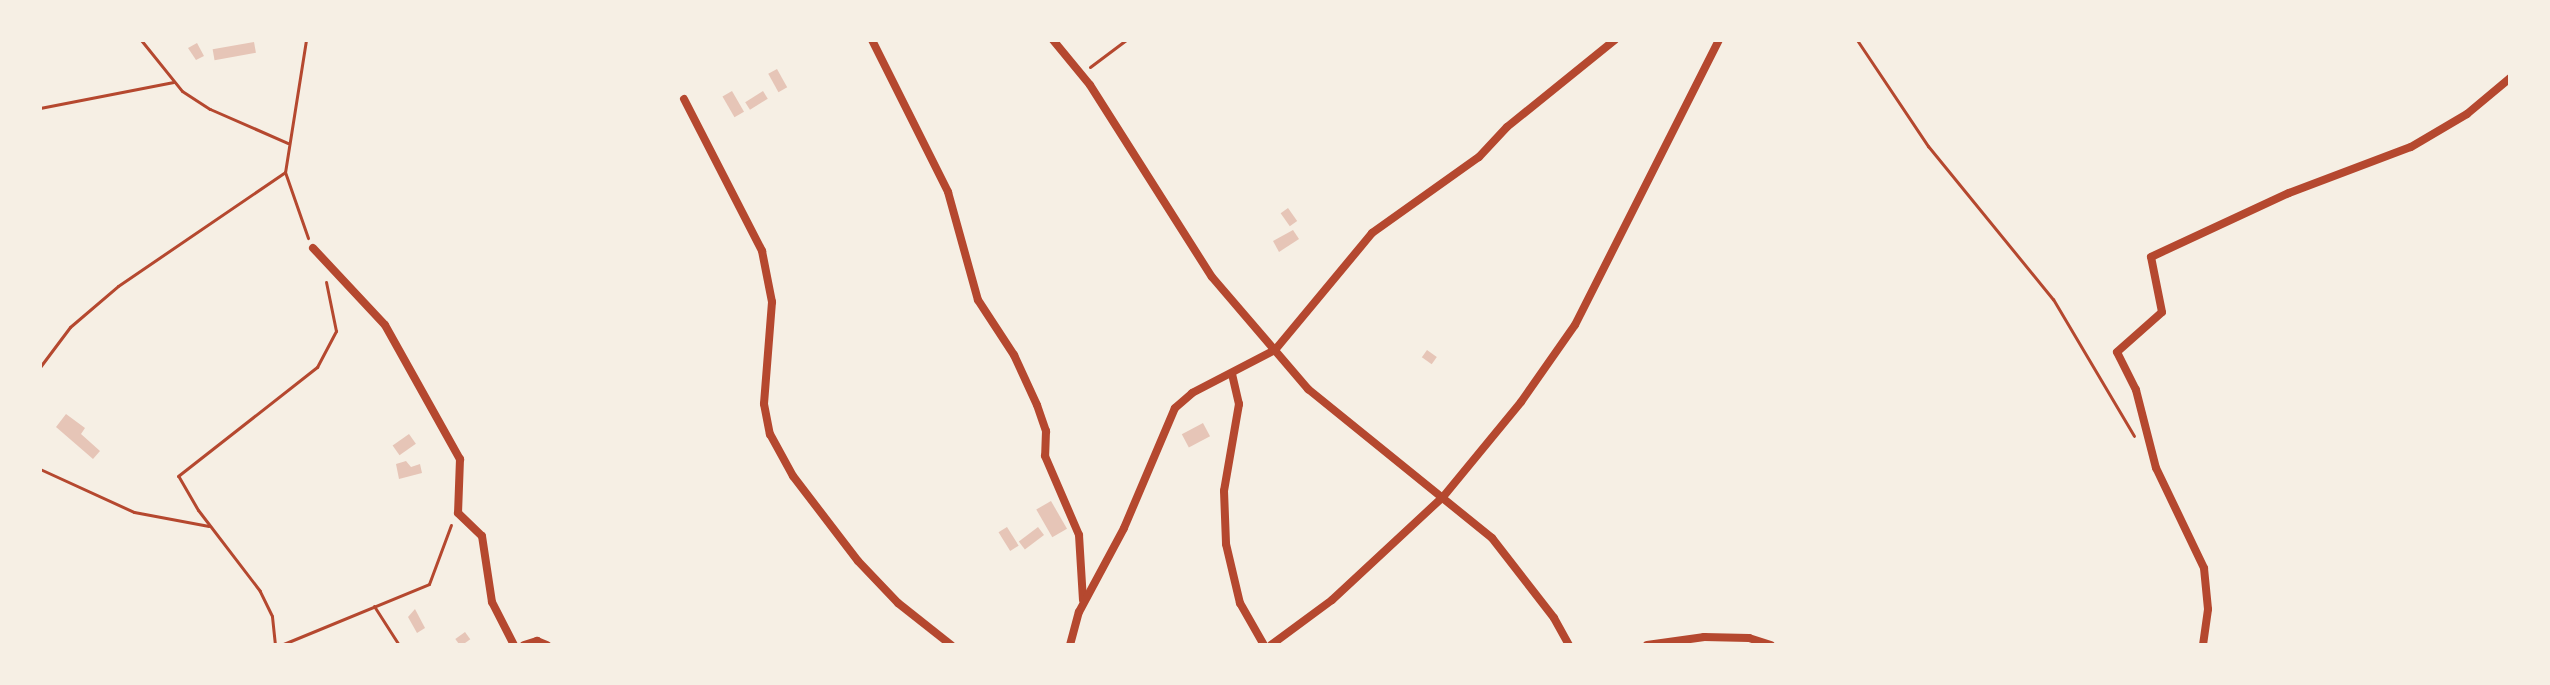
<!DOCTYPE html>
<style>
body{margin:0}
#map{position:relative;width:2550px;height:685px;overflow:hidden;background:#f6efe4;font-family:"Fira Sans",sans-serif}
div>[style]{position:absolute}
.building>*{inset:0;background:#e6c5b7;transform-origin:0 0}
.path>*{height:3px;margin:-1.5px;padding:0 1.5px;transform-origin:1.5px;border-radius:1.5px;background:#b5482f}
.minor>*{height:8px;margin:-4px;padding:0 4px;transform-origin:4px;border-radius:4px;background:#b5482f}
span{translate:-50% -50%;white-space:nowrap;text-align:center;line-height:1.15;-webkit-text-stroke:8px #f6efe4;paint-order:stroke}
.frame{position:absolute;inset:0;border:42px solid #f6efe4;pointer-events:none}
</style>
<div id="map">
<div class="building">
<i style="left:254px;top:42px;width:11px;height:42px;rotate:80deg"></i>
<i style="clip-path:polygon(197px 43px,204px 56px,196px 60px,188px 48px)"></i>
<i style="left:777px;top:69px;width:21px;height:10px;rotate:61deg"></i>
<i style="left:732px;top:91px;width:24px;height:11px;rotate:60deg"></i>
<i style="left:763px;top:91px;width:9px;height:21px;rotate:58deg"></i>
<i style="left:1288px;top:208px;width:16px;height:9px;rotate:55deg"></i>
<i style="clip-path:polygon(1293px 230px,1299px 239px,1279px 252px,1273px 241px)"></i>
<i style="left:1427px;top:350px;width:12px;height:9px;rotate:35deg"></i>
<i style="clip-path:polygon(66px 414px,85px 428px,81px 434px,100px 451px,93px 459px,56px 427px)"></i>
<i style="left:1203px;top:423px;width:15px;height:24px;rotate:62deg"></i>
<i style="left:409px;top:434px;width:12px;height:20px;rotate:55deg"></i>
<i style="clip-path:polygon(406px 461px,411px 467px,420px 464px,422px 473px,399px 479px,396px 464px)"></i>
<i style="left:1051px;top:501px;width:32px;height:17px;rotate:60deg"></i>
<i style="left:1007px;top:527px;width:22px;height:10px;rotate:58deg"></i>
<i style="left:1038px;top:527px;width:10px;height:24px;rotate:53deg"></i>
<i style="clip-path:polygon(415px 609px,425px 628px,417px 633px,408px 617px)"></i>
<i style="left:465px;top:632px;width:9px;height:12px;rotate:54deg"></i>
</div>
<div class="path">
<i style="left:141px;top:40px;width:65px;rotate:51.2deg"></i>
<i style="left:182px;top:91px;width:33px;rotate:33deg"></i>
<i style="left:210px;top:109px;width:85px;rotate:23.6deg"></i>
<i style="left:306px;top:40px;width:134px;rotate:99deg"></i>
<i style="left:285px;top:172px;width:70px;rotate:70.8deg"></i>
<i style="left:1857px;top:40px;width:128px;rotate:56.2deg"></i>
<i style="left:1928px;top:146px;width:198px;rotate:50.8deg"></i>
<i style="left:2053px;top:299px;width:159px;rotate:59.4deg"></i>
<i style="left:1090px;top:67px;width:45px;rotate:-36.9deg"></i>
<i style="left:40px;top:108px;width:136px;rotate:-11deg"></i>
<i style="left:40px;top:367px;width:50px;rotate:-53.1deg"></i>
<i style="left:70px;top:327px;width:63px;rotate:-40.5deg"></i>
<i style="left:118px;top:286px;width:202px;rotate:-34.3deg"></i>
<i style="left:40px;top:469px;width:103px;rotate:24.6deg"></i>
<i style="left:134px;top:512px;width:76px;rotate:10.6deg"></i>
<i style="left:374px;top:606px;width:46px;rotate:57.3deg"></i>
<i style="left:275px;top:645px;width:29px;rotate:-96deg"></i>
<i style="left:272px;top:616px;width:28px;rotate:-116deg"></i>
<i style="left:260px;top:591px;width:102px;rotate:-127.4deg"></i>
<i style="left:198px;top:510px;width:39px;rotate:-120deg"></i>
<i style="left:178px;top:476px;width:177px;rotate:-38.1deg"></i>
<i style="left:317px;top:367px;width:41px;rotate:-62.2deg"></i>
<i style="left:336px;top:331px;width:50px;rotate:-101.5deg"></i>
<i style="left:281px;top:645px;width:160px;rotate:-22.4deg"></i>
<i style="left:429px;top:584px;width:63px;rotate:-69.6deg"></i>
</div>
<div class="minor">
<i style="left:872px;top:40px;width:170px;rotate:63.4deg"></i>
<i style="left:948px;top:192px;width:112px;rotate:74.5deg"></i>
<i style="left:978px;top:300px;width:66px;rotate:56.8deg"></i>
<i style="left:1014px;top:355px;width:55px;rotate:65.3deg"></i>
<i style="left:1037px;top:405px;width:28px;rotate:71deg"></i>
<i style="left:1046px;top:431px;width:25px;rotate:92deg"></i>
<i style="left:1045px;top:456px;width:86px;rotate:66.7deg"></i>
<i style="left:1079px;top:535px;width:65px;rotate:86.5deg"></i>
<i style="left:1053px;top:40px;width:58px;rotate:50.6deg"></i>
<i style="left:1090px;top:85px;width:227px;rotate:57.6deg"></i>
<i style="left:1212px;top:277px;width:148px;rotate:49.4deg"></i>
<i style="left:1308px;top:389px;width:237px;rotate:39deg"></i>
<i style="left:1492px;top:538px;width:101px;rotate:52.2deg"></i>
<i style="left:1554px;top:618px;width:31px;rotate:61deg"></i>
<i style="left:684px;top:99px;width:171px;rotate:62.8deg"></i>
<i style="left:762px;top:251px;width:52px;rotate:78.9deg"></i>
<i style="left:772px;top:302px;width:102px;rotate:94.5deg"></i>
<i style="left:764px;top:404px;width:31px;rotate:79deg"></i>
<i style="left:770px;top:434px;width:48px;rotate:61.3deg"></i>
<i style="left:793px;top:476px;width:107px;rotate:52.6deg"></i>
<i style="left:858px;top:561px;width:58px;rotate:46.4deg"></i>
<i style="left:898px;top:603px;width:68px;rotate:38.4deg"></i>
<i style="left:313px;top:248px;width:105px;rotate:46.9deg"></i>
<i style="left:385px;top:325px;width:154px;rotate:60.8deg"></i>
<i style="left:460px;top:459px;width:54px;rotate:92.1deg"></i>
<i style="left:458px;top:513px;width:33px;rotate:44deg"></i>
<i style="left:482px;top:536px;width:67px;rotate:81.4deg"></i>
<i style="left:492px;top:602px;width:48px;rotate:62.9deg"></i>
<i style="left:1232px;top:374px;width:31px;rotate:77deg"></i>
<i style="left:1239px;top:404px;width:88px;rotate:99.8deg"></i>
<i style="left:1224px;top:491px;width:53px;rotate:87.8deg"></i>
<i style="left:1226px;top:544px;width:61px;rotate:76.7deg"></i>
<i style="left:1240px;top:603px;width:48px;rotate:60.3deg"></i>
<i style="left:524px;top:645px;width:14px;rotate:-17deg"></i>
<i style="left:537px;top:641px;width:11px;rotate:22deg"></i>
<i style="left:1070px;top:645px;width:34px;rotate:-75deg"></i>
<i style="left:1079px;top:612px;width:95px;rotate:-61.8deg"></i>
<i style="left:1124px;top:528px;width:130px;rotate:-67deg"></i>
<i style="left:1175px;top:408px;width:23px;rotate:-41deg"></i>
<i style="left:1192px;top:393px;width:93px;rotate:-27.4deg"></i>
<i style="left:1275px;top:350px;width:152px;rotate:-50.3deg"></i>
<i style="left:1372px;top:233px;width:131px;rotate:-35.4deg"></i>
<i style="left:1479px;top:157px;width:41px;rotate:-47deg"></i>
<i style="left:1507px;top:127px;width:139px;rotate:-38.9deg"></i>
<i style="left:1271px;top:645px;width:76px;rotate:-36.4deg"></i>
<i style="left:1332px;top:600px;width:151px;rotate:-42.9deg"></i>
<i style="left:1443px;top:497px;width:123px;rotate:-50.6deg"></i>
<i style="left:1521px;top:402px;width:94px;rotate:-55deg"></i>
<i style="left:1575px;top:325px;width:319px;rotate:-63.2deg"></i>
<i style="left:1647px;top:645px;width:58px;rotate:-8deg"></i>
<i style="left:1704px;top:637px;width:45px;rotate:1.3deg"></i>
<i style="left:1749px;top:638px;width:23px;rotate:18deg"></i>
<i style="left:2203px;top:645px;width:36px;rotate:-82deg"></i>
<i style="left:2208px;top:609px;width:41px;rotate:-95.6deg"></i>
<i style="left:2204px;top:568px;width:111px;rotate:-115.6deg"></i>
<i style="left:2156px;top:468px;width:81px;rotate:-104.4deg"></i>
<i style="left:2136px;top:390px;width:42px;rotate:-116.6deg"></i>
<i style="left:2117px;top:352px;width:60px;rotate:-41.6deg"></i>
<i style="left:2162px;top:312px;width:56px;rotate:-101.3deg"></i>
<i style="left:2151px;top:257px;width:152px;rotate:-24.9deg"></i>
<i style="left:2289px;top:193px;width:130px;rotate:-20.7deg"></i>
<i style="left:2411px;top:147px;width:65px;rotate:-30.5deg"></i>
<i style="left:2467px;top:114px;width:56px;rotate:-39.9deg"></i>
</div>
<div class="frame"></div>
</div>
